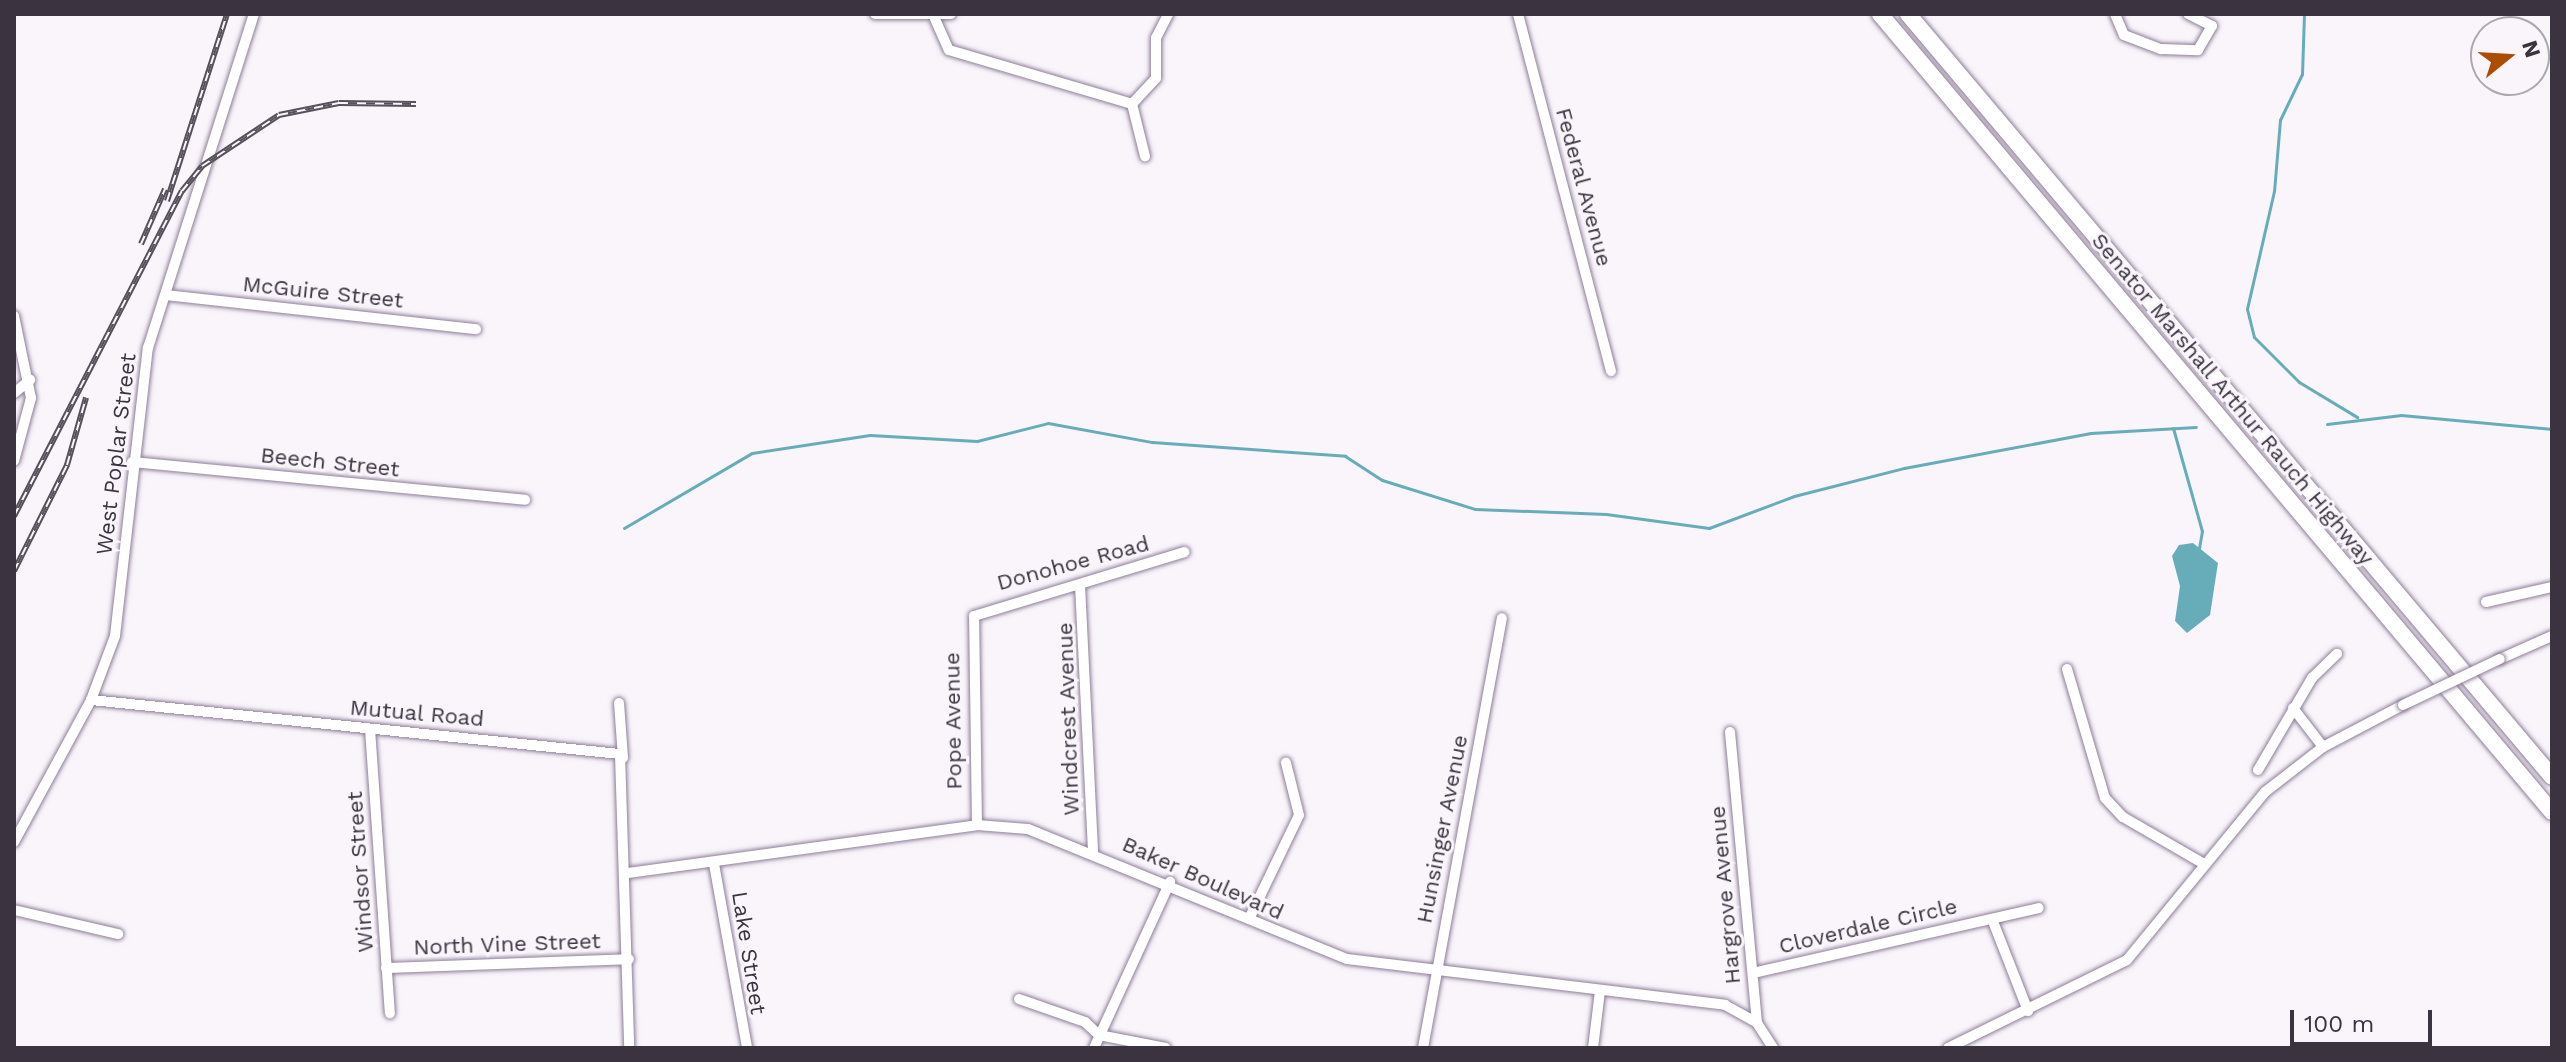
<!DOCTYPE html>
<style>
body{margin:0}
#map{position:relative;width:2566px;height:1062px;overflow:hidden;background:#f9f5fb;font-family:"Work Sans",sans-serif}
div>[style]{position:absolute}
.water>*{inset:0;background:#66adb9}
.stream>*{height:3px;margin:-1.5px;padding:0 1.5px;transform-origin:1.5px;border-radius:1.5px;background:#66adb9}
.roads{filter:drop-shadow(0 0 2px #8d7d98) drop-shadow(0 0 2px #8d7d98)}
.minor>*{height:10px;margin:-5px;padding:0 5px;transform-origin:5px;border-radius:5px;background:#fff}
.highway>*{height:16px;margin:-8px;padding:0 8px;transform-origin:8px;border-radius:8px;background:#fff}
.rail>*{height:6px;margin-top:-3px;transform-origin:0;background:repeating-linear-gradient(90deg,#f9f5fb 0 9px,#56505b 0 18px);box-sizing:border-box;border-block:2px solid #56505b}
.bridges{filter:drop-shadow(0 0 2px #8d7d98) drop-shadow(0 0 2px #8d7d98)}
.minor-bridge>*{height:10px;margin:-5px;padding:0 5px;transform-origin:5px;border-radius:5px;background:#fff}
span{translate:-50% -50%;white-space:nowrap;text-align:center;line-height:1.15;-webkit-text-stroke:6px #f9f5fb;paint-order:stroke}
.street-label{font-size:22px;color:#3b3440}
.frame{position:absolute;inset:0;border:16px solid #3b3440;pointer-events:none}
.north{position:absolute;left:2470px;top:16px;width:80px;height:80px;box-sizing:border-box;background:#f9f5fb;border:2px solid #ada8b0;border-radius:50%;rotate:72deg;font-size:22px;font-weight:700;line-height:32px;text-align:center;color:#3b3440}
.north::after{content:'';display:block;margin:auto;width:28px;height:36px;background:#ac4c00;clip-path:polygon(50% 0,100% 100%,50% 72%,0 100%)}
.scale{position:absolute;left:2290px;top:1010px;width:142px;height:36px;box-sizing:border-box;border:4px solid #3b3440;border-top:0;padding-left:10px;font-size:24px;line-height:28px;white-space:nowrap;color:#3b3440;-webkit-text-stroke:6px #f9f5fb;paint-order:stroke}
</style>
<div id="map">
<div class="water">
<i style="clip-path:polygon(2193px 543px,2218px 563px,2210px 615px,2187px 633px,2175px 621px,2180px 586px,2172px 556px,2179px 545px)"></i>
</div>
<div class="stream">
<i style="left:2304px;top:14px;width:60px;rotate:91.9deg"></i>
<i style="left:2302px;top:74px;width:51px;rotate:115.6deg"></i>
<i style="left:2280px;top:120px;width:71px;rotate:94.8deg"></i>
<i style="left:2274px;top:191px;width:121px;rotate:102.9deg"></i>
<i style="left:2247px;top:309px;width:29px;rotate:76deg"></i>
<i style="left:2254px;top:337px;width:64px;rotate:45deg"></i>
<i style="left:2299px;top:382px;width:68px;rotate:31.1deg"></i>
<i style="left:2327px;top:424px;width:75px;rotate:-6.9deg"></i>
<i style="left:2401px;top:415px;width:152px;rotate:5.3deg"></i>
<i style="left:2173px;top:428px;width:107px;rotate:74.3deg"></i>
<i style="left:2202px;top:531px;width:17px;rotate:100deg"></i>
<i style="left:624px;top:528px;width:148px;rotate:-30.4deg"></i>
<i style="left:752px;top:453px;width:119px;rotate:-8.7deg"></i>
<i style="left:870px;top:435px;width:107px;rotate:3.2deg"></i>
<i style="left:977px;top:441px;width:73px;rotate:-14.2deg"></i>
<i style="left:1048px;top:423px;width:106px;rotate:10.4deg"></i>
<i style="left:1152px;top:442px;width:194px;rotate:4.1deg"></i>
<i style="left:1345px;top:456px;width:44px;rotate:33deg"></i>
<i style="left:1382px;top:480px;width:97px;rotate:17.3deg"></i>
<i style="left:1475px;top:509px;width:131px;rotate:2.2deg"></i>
<i style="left:1606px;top:514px;width:104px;rotate:7.7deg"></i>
<i style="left:1709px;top:528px;width:91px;rotate:-20.6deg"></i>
<i style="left:1794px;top:496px;width:114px;rotate:-14.3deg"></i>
<i style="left:1904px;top:468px;width:190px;rotate:-10.6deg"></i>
<i style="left:2091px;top:433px;width:105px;rotate:-3.3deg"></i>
</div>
<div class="roads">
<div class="minor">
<i style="left:875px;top:14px;width:76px"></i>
<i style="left:1518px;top:14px;width:369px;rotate:75.4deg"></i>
<i style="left:2115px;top:14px;width:23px;rotate:67deg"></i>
<i style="left:2124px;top:35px;width:40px;rotate:21deg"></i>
<i style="left:2161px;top:49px;width:37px;rotate:2deg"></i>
<i style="left:2198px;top:50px;width:28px;rotate:-60deg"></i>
<i style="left:2212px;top:26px;width:27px;rotate:-153deg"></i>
<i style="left:935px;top:19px;width:34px;rotate:66deg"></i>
<i style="left:949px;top:50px;width:191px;rotate:16.4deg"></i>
<i style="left:1132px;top:104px;width:54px;rotate:76deg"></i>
<i style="left:1132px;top:104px;width:35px;rotate:-47deg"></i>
<i style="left:1156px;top:78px;width:40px;rotate:-90deg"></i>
<i style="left:1156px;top:38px;width:27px;rotate:-63deg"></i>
<i style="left:166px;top:295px;width:312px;rotate:6.3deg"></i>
<i style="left:14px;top:316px;width:84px;rotate:78.3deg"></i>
<i style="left:31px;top:398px;width:65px;rotate:105.1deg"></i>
<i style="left:14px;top:393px;width:21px;rotate:-39deg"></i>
<i style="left:132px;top:462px;width:395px;rotate:5.5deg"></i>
<i style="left:1080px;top:585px;width:267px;rotate:87.2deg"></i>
<i style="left:2486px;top:602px;width:68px;rotate:-12.8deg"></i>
<i style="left:2500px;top:659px;width:57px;rotate:-23.9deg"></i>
<i style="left:2067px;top:669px;width:134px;rotate:73.6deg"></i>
<i style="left:2105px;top:798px;width:26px;rotate:47deg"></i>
<i style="left:2123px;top:817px;width:94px;rotate:30.1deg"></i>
<i style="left:91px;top:700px;width:532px;rotate:5.83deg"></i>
<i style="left:620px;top:754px;width:294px;rotate:88.2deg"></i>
<i style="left:619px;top:703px;width:55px;rotate:85.8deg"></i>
<i style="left:2293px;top:708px;width:49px;rotate:52.4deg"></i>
<i style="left:370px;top:729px;width:285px;rotate:86deg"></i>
<i style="left:1730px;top:732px;width:292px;rotate:84.7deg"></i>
<i style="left:1757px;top:1023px;width:30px;rotate:57deg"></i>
<i style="left:2258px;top:770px;width:107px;rotate:-59.6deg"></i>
<i style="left:2312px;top:678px;width:35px;rotate:-44deg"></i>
<i style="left:977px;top:825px;width:209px;rotate:-90.8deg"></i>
<i style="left:974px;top:616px;width:220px;rotate:-16.9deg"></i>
<i style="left:14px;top:842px;width:162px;rotate:-61.5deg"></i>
<i style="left:91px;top:700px;width:68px;rotate:-69.4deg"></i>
<i style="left:115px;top:636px;width:290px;rotate:-83.5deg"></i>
<i style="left:148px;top:348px;width:350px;rotate:-72.4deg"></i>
<i style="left:714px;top:864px;width:187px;rotate:79.8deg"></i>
<i style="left:628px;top:873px;width:352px;rotate:-7.8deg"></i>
<i style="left:977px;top:825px;width:51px;rotate:4.5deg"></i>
<i style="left:1028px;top:829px;width:344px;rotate:22.2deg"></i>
<i style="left:1347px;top:959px;width:381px;rotate:6.9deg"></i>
<i style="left:1725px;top:1005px;width:37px;rotate:29deg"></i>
<i style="left:14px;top:910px;width:107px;rotate:13deg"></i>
<i style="left:1249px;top:919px;width:115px;rotate:-64.3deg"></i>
<i style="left:1299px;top:815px;width:54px;rotate:-104deg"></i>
<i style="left:1992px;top:919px;width:99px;rotate:68.6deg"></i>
<i style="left:386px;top:968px;width:243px;rotate:-2.1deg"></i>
<i style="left:1753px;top:973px;width:293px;rotate:-12.8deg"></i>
<i style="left:1019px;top:999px;width:70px;rotate:19.2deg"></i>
<i style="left:1085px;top:1022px;width:19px;rotate:43deg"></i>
<i style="left:1099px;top:1035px;width:68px;rotate:11deg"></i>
<i style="left:1094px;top:1048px;width:183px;rotate:-65.4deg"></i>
<i style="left:1423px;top:1048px;width:437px;rotate:-79.6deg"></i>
<i style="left:1593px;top:1048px;width:57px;rotate:-83deg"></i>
<i style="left:1948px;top:1048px;width:199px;rotate:-26.2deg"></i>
<i style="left:2127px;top:960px;width:217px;rotate:-50.6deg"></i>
<i style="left:2265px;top:792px;width:73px;rotate:-37.8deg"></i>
<i style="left:2323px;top:747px;width:90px;rotate:-27.7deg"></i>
</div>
<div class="highway">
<i style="left:1880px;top:14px;width:1043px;rotate:49.9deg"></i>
<i style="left:1908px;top:14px;width:998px;rotate:49.83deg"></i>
</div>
</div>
<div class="rail">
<i style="left:167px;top:201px;width:196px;rotate:-72.2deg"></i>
<i style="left:141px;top:244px;width:60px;rotate:-66.4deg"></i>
<i style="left:14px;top:516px;width:366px;rotate:-62.7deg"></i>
<i style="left:182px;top:191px;width:32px;rotate:-51deg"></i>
<i style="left:202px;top:166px;width:92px;rotate:-33.5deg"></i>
<i style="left:279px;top:115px;width:61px;rotate:-11.3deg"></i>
<i style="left:339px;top:103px;width:77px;rotate:0.7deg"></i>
<i style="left:14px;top:571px;width:119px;rotate:-63.4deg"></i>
<i style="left:67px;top:465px;width:70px;rotate:-74.2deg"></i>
</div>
<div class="bridges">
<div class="minor-bridge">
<i style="left:2403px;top:705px;width:107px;rotate:-25.4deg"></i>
</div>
</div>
<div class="street-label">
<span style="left:1584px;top:187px;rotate:75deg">Federal Avenue</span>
<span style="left:323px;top:292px;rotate:6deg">McGuire Street</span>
<span style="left:2233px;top:399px;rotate:50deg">Senator Marshall Arthur Rauch Highway</span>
<span style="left:116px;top:454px;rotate:-83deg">West Poplar Street</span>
<span style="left:330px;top:462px;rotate:6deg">Beech Street</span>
<span style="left:1073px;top:563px;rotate:-15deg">Donohoe Road</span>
<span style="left:417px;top:713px;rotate:5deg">Mutual Road</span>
<span style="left:1068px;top:719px;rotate:-92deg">Windcrest Avenue</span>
<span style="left:953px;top:721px;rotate:-91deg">Pope Avenue</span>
<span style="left:1442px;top:829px;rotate:-79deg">Hunsinger Avenue</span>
<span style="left:360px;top:872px;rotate:-94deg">Windsor Street</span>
<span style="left:1203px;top:878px;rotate:24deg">Baker Boulevard</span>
<span style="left:1725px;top:895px;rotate:-95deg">Hargrove Avenue</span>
<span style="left:1868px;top:926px;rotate:-13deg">Cloverdale Circle</span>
<span style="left:507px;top:944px;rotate:-2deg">North Vine Street</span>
<span style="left:749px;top:953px;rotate:81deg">Lake Street</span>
</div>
<div class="frame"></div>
<div class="north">N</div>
<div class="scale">100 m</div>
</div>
